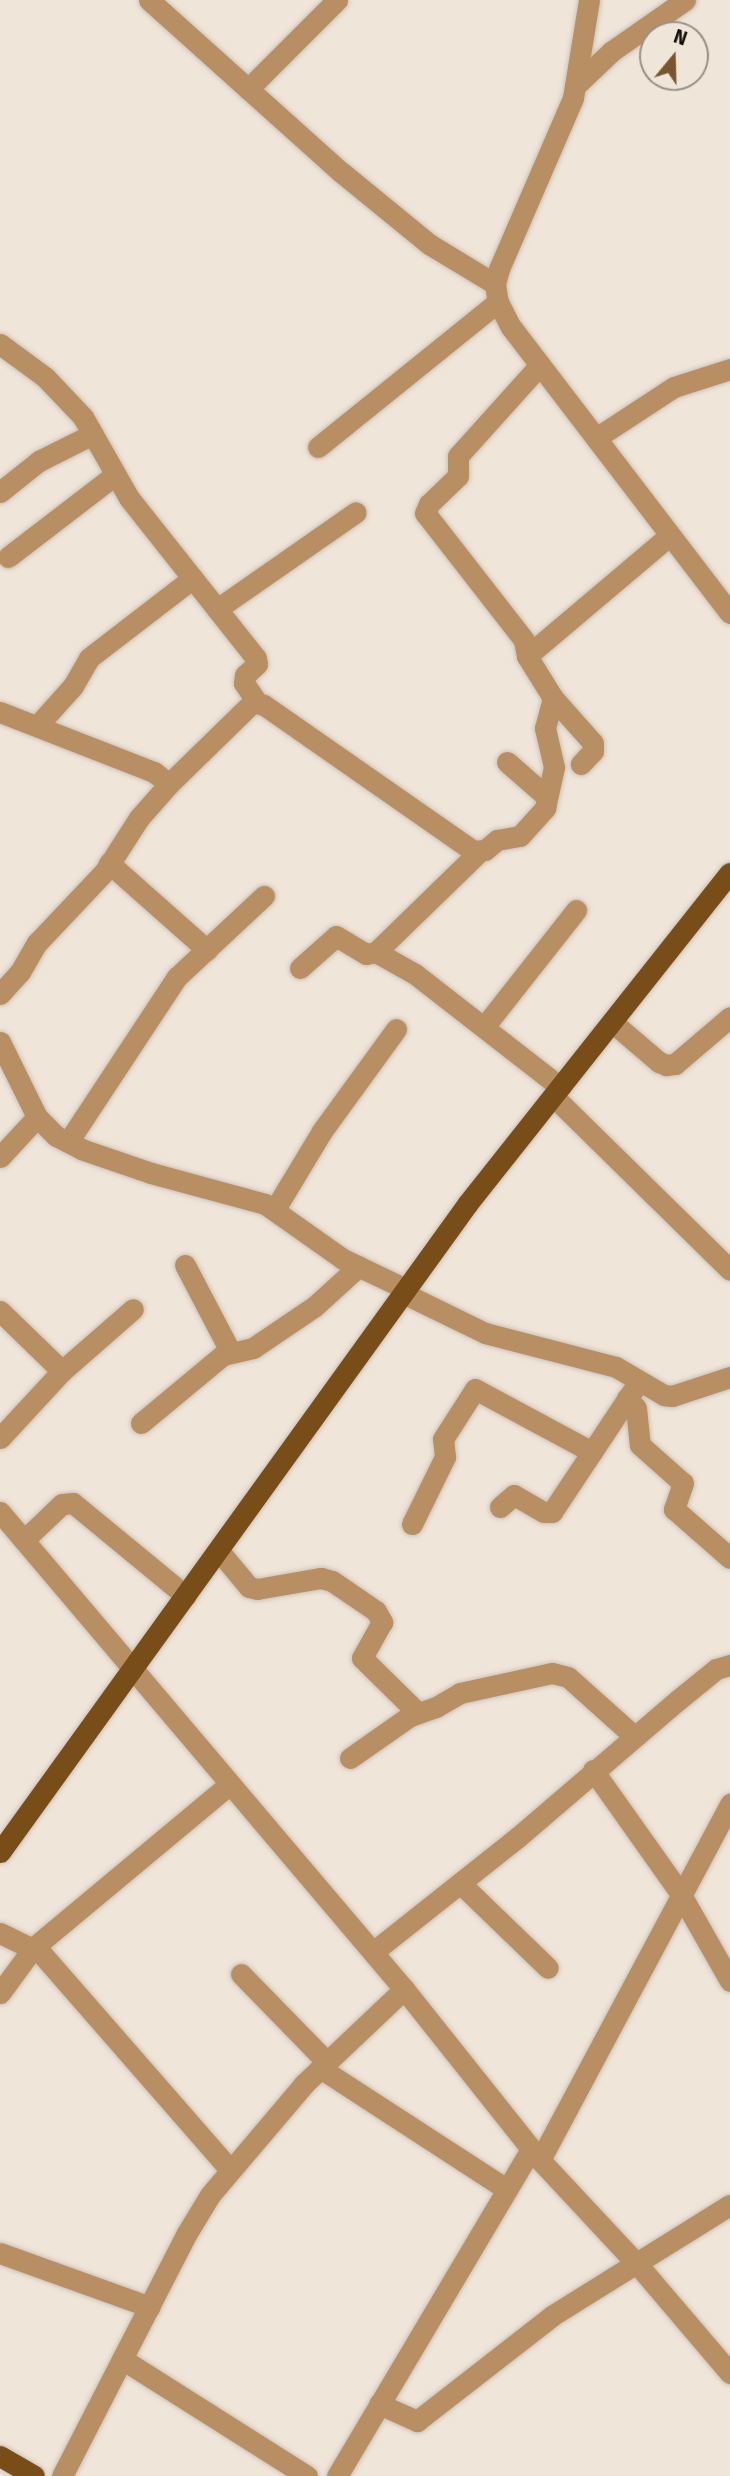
<!DOCTYPE html>
<style>
body{margin:0}
#map{position:relative;width:730px;height:2476px;overflow:hidden;background:#f0e5d9;font-family:"Fira Sans",sans-serif}
div>[style]{position:absolute}
.roads{filter:drop-shadow(0 0 2px #cdc3b8) drop-shadow(0 0 2px #cdc3b8)}
.minor>*{height:21px;margin:-10.5px;padding:0 10.5px;transform-origin:10.5px;border-radius:10.5px;background:#b88f62}
.major>*{height:21px;margin:-10.5px;padding:0 10.5px;transform-origin:10.5px;border-radius:10.5px;background:#784d17}
span{translate:-50% -50%;white-space:nowrap;text-align:center;line-height:1.15;-webkit-text-stroke:7px #f0e5d9;paint-order:stroke}
.north{position:absolute;left:639px;top:21px;width:70px;height:70px;box-sizing:border-box;background:#f0e5d9;border:2px solid #989087;border-radius:50%;rotate:19deg;font-size:19px;font-weight:700;line-height:28px;text-align:center;color:#13100c}
.north::after{content:'';display:block;margin:auto;width:24px;height:32px;background:#79562f;clip-path:polygon(50% 0,100% 100%,50% 72%,0 100%)}
</style>
<div id="map">
<div class="roads">
<div class="minor">
<i style="left:149px;top:0;width:258px;rotate:41.9deg"></i>
<i style="left:341px;top:172px;width:114px;rotate:39.3deg"></i>
<i style="left:429px;top:244px;width:77px;rotate:31.2deg"></i>
<i style="left:589px;top:0;width:99px;rotate:99.3deg"></i>
<i style="left:573px;top:98px;width:186px;rotate:113.4deg"></i>
<i style="left:499px;top:269px;width:16px;rotate:105deg"></i>
<i style="left:495px;top:284px;width:18px;rotate:81deg"></i>
<i style="left:498px;top:302px;width:28px;rotate:63deg"></i>
<i style="left:511px;top:327px;width:360px;rotate:52.6deg"></i>
<i style="left:575px;top:86px;width:51px;rotate:-43.4deg"></i>
<i style="left:612px;top:51px;width:89px;rotate:-34.9deg"></i>
<i style="left:248px;top:89px;width:126px;rotate:-45deg"></i>
<i style="left:0;top:344px;width:56px;rotate:36.3deg"></i>
<i style="left:45px;top:377px;width:55px;rotate:46.5deg"></i>
<i style="left:83px;top:417px;width:93px;rotate:60.4deg"></i>
<i style="left:129px;top:498px;width:204px;rotate:51.6deg"></i>
<i style="left:256px;top:658px;width:6px;rotate:81deg"></i>
<i style="left:257px;top:664px;width:16px;rotate:137deg"></i>
<i style="left:245px;top:675px;width:8px;rotate:97deg"></i>
<i style="left:244px;top:683px;width:23px;rotate:56deg"></i>
<i style="left:596px;top:438px;width:93px;rotate:-33.2deg"></i>
<i style="left:674px;top:387px;width:59px;rotate:-17.8deg"></i>
<i style="left:318px;top:447px;width:231px;rotate:-38.9deg"></i>
<i style="left:0;top:492px;width:50px;rotate:-38.5deg"></i>
<i style="left:39px;top:461px;width:60px;rotate:-26.6deg"></i>
<i style="left:8px;top:557px;width:135px;rotate:-37.5deg"></i>
<i style="left:217px;top:609px;width:169px;rotate:-34.9deg"></i>
<i style="left:527px;top:656px;width:187px;rotate:-40.2deg"></i>
<i style="left:553px;top:698px;width:60px;rotate:48.4deg"></i>
<i style="left:593px;top:743px;width:8px;rotate:90deg"></i>
<i style="left:593px;top:751px;width:18px;rotate:133deg"></i>
<i style="left:0;top:712px;width:165px;rotate:21.3deg"></i>
<i style="left:154px;top:772px;width:19px;rotate:39deg"></i>
<i style="left:37px;top:726px;width:54px;rotate:-48deg"></i>
<i style="left:73px;top:686px;width:32px;rotate:-60deg"></i>
<i style="left:89px;top:658px;width:131px;rotate:-37.6deg"></i>
<i style="left:507px;top:762px;width:53px;rotate:41.2deg"></i>
<i style="left:109px;top:863px;width:131px;rotate:41.6deg"></i>
<i style="left:376px;top:952px;width:45px;rotate:29.4deg"></i>
<i style="left:415px;top:974px;width:184px;rotate:37.9deg"></i>
<i style="left:300px;top:968px;width:48px;rotate:-41.6deg"></i>
<i style="left:336px;top:936px;width:35px;rotate:31deg"></i>
<i style="left:366px;top:954px;width:10px;rotate:-11deg"></i>
<i style="left:376px;top:952px;width:144px;rotate:-44.2deg"></i>
<i style="left:0;top:994px;width:30px;rotate:-48deg"></i>
<i style="left:20px;top:972px;width:34px;rotate:-60deg"></i>
<i style="left:37px;top:943px;width:99px;rotate:-46.6deg"></i>
<i style="left:105px;top:871px;width:63px;rotate:-57.3deg"></i>
<i style="left:139px;top:818px;width:45px;rotate:-48.6deg"></i>
<i style="left:169px;top:784px;width:117px;rotate:-44.3deg"></i>
<i style="left:253px;top:702px;width:11px;rotate:15deg"></i>
<i style="left:264px;top:705px;width:255px;rotate:34.9deg"></i>
<i style="left:473px;top:851px;width:12px;rotate:-5deg"></i>
<i style="left:485px;top:850px;width:16px;rotate:-40deg"></i>
<i style="left:497px;top:840px;width:23px;rotate:-10deg"></i>
<i style="left:520px;top:836px;width:38px;rotate:-48deg"></i>
<i style="left:545px;top:808px;width:42px;rotate:-77.6deg"></i>
<i style="left:554px;top:767px;width:40px;rotate:-103deg"></i>
<i style="left:545px;top:728px;width:31px;rotate:-75deg"></i>
<i style="left:553px;top:698px;width:49px;rotate:-121.8deg"></i>
<i style="left:527px;top:656px;width:16px;rotate:-101deg"></i>
<i style="left:524px;top:640px;width:161px;rotate:-127.9deg"></i>
<i style="left:425px;top:513px;width:10px;rotate:-66deg"></i>
<i style="left:429px;top:504px;width:40px;rotate:-44deg"></i>
<i style="left:458px;top:476px;width:20px;rotate:-90deg"></i>
<i style="left:458px;top:456px;width:122px;rotate:-48deg"></i>
<i style="left:612px;top:1022px;width:62px;rotate:40.4deg"></i>
<i style="left:659px;top:1062px;width:8px;rotate:23deg"></i>
<i style="left:666px;top:1065px;width:9px;rotate:-6deg"></i>
<i style="left:675px;top:1064px;width:72px;rotate:-40.5deg"></i>
<i style="left:484px;top:1027px;width:149px;rotate:-51.8deg"></i>
<i style="left:0;top:1042px;width:84px;rotate:63.7deg"></i>
<i style="left:37px;top:1117px;width:27px;rotate:45deg"></i>
<i style="left:56px;top:1136px;width:28px;rotate:27deg"></i>
<i style="left:81px;top:1149px;width:74px;rotate:18.9deg"></i>
<i style="left:151px;top:1173px;width:118px;rotate:15.2deg"></i>
<i style="left:265px;top:1204px;width:95px;rotate:35.2deg"></i>
<i style="left:343px;top:1259px;width:70px;rotate:25.5deg"></i>
<i style="left:553px;top:1096px;width:248px;rotate:44.5deg"></i>
<i style="left:68px;top:1142px;width:198px;rotate:-56.6deg"></i>
<i style="left:177px;top:977px;width:119px;rotate:-43deg"></i>
<i style="left:0;top:1157px;width:54px;rotate:-47.2deg"></i>
<i style="left:275px;top:1209px;width:91px;rotate:-58.9deg"></i>
<i style="left:322px;top:1131px;width:126px;rotate:-54deg"></i>
<i style="left:185px;top:1265px;width:97px;rotate:62.4deg"></i>
<i style="left:403px;top:1293px;width:91px;rotate:26deg"></i>
<i style="left:485px;top:1333px;width:135px;rotate:14.5deg"></i>
<i style="left:616px;top:1367px;width:56px;rotate:30.3deg"></i>
<i style="left:664px;top:1395px;width:8px;rotate:7deg"></i>
<i style="left:672px;top:1396px;width:61px;rotate:-18.1deg"></i>
<i style="left:0;top:1311px;width:86px;rotate:44.1deg"></i>
<i style="left:627px;top:1398px;width:13px;rotate:48deg"></i>
<i style="left:636px;top:1408px;width:37px;rotate:84deg"></i>
<i style="left:640px;top:1445px;width:57px;rotate:41.5deg"></i>
<i style="left:683px;top:1483px;width:28px;rotate:109deg"></i>
<i style="left:674px;top:1509px;width:74px;rotate:41.2deg"></i>
<i style="left:141px;top:1423px;width:107px;rotate:-39.7deg"></i>
<i style="left:223px;top:1355px;width:31px;rotate:-13deg"></i>
<i style="left:253px;top:1348px;width:75px;rotate:-34.1deg"></i>
<i style="left:315px;top:1306px;width:59px;rotate:-42.3deg"></i>
<i style="left:0;top:1438px;width:91px;rotate:-47.2deg"></i>
<i style="left:62px;top:1371px;width:94px;rotate:-41.1deg"></i>
<i style="left:500px;top:1507px;width:18px;rotate:-41deg"></i>
<i style="left:514px;top:1495px;width:34px;rotate:30deg"></i>
<i style="left:544px;top:1512px;width:8px"></i>
<i style="left:552px;top:1512px;width:157px;rotate:-56.4deg"></i>
<i style="left:0;top:1512px;width:625px;rotate:49.74deg"></i>
<i style="left:404px;top:1989px;width:218px;rotate:51.5deg"></i>
<i style="left:540px;top:2160px;width:144px;rotate:47deg"></i>
<i style="left:638px;top:2265px;width:142px;rotate:49.6deg"></i>
<i style="left:412px;top:1524px;width:75px;rotate:-63.8deg"></i>
<i style="left:445px;top:1457px;width:18px;rotate:-96deg"></i>
<i style="left:443px;top:1439px;width:59px;rotate:-57.4deg"></i>
<i style="left:475px;top:1389px;width:133px;rotate:28.3deg"></i>
<i style="left:24px;top:1540px;width:52px;rotate:-43.5deg"></i>
<i style="left:62px;top:1504px;width:11px;rotate:-5deg"></i>
<i style="left:73px;top:1503px;width:146px;rotate:39.5deg"></i>
<i style="left:219px;top:1551px;width:47px;rotate:50.2deg"></i>
<i style="left:249px;top:1587px;width:8px;rotate:14deg"></i>
<i style="left:257px;top:1589px;width:65px;rotate:-9.8deg"></i>
<i style="left:321px;top:1578px;width:11px;rotate:15deg"></i>
<i style="left:332px;top:1581px;width:53px;rotate:34.3deg"></i>
<i style="left:376px;top:1611px;width:13px;rotate:61deg"></i>
<i style="left:382px;top:1622px;width:41px;rotate:119.1deg"></i>
<i style="left:362px;top:1658px;width:77px;rotate:44.5deg"></i>
<i style="left:350px;top:1758px;width:73px;rotate:-35deg"></i>
<i style="left:410px;top:1716px;width:28px;rotate:-19deg"></i>
<i style="left:436px;top:1707px;width:28px;rotate:-30deg"></i>
<i style="left:460px;top:1693px;width:94px;rotate:-12.3deg"></i>
<i style="left:552px;top:1673px;width:16px;rotate:14deg"></i>
<i style="left:568px;top:1677px;width:89px;rotate:41.8deg"></i>
<i style="left:593px;top:1770px;width:151px;rotate:54.7deg"></i>
<i style="left:680px;top:1893px;width:101px;rotate:60.4deg"></i>
<i style="left:460px;top:1883px;width:122px;rotate:44deg"></i>
<i style="left:0;top:1933px;width:46px;rotate:26deg"></i>
<i style="left:41px;top:1953px;width:288px;rotate:48.9deg"></i>
<i style="left:373px;top:1952px;width:185px;rotate:-38.4deg"></i>
<i style="left:518px;top:1837px;width:211px;rotate:-40.6deg"></i>
<i style="left:678px;top:1700px;width:49px;rotate:-39.2deg"></i>
<i style="left:716px;top:1669px;width:15px;rotate:-16deg"></i>
<i style="left:241px;top:1974px;width:123px;rotate:45.7deg"></i>
<i style="left:0;top:1993px;width:56px;rotate:-53.7deg"></i>
<i style="left:33px;top:1948px;width:256px;rotate:-39.8deg"></i>
<i style="left:320px;top:2068px;width:221px;rotate:33deg"></i>
<i style="left:540px;top:2160px;width:404px;rotate:-61.9deg"></i>
<i style="left:0;top:2253px;width:159px;rotate:19.8deg"></i>
<i style="left:122px;top:2359px;width:219px;rotate:32.3deg"></i>
<i style="left:379px;top:2404px;width:42px;rotate:24.1deg"></i>
<i style="left:417px;top:2421px;width:172px;rotate:-37.9deg"></i>
<i style="left:553px;top:2315px;width:208px;rotate:-31.9deg"></i>
<i style="left:62px;top:2476px;width:273px;rotate:-62.8deg"></i>
<i style="left:187px;top:2233px;width:44px;rotate:-58.8deg"></i>
<i style="left:210px;top:2195px;width:145px;rotate:-49.7deg"></i>
<i style="left:304px;top:2084px;width:138px;rotate:-43.5deg"></i>
<i style="left:337px;top:2476px;width:380px;rotate:-59.3deg"></i>
</div>
<div class="major">
<i style="left:0;top:1852px;width:800px;rotate:-54.2deg"></i>
<i style="left:468px;top:1203px;width:421px;rotate:-51.6deg"></i>
<i style="left:0;top:2456px;width:39px;rotate:30deg"></i>
</div>
</div>
<div class="north">N</div>
</div>
